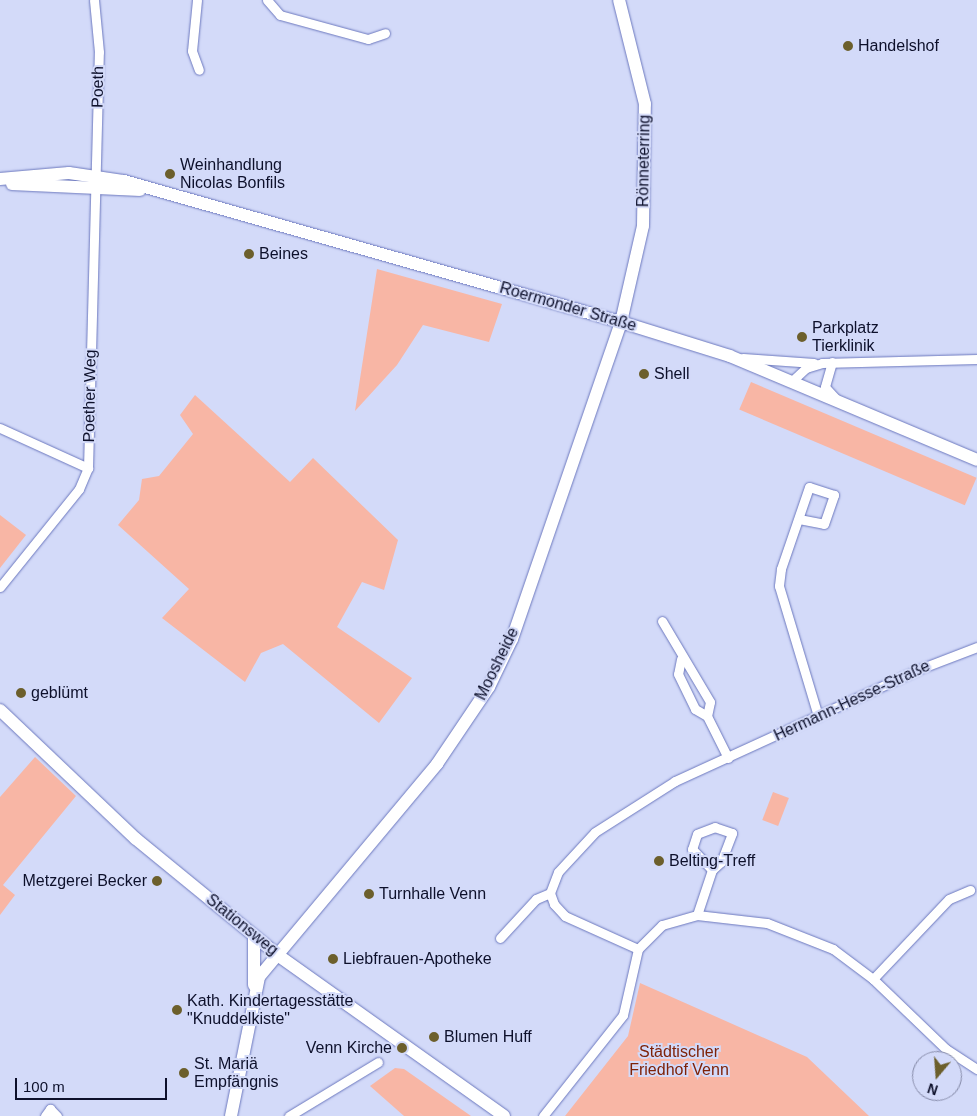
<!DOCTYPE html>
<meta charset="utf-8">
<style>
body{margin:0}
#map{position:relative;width:977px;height:1116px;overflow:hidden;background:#d3daf9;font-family:Helvetica,sans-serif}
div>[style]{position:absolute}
.green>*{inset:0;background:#f8b6a5;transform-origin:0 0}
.roads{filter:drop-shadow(0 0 1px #6c78be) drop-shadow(0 0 1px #6c78be)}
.street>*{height:9px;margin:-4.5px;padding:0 4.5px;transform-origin:4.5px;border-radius:4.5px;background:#fff}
.secondary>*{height:12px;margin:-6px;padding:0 6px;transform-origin:6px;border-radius:6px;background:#fff}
.dots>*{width:14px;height:14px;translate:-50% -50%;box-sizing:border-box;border:2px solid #d3daf9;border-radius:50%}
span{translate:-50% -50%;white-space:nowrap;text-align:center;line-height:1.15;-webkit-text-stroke:4px #d3daf9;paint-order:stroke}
.poi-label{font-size:16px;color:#0d102b}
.left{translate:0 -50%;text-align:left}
.right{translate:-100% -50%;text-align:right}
.street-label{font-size:16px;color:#0d102b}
.park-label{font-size:16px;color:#7e2208}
.north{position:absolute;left:912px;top:1051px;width:50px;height:50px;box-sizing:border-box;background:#d3daf9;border:1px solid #8489a7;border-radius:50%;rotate:198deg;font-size:14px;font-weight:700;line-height:20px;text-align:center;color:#0d102b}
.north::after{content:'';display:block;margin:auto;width:18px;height:22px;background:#6c5f2c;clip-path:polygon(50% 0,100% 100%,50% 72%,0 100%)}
.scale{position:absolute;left:15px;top:1078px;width:152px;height:22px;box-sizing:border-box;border:2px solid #0d102b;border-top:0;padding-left:6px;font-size:15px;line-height:18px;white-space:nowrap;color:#0d102b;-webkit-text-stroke:4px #d3daf9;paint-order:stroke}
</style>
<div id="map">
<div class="green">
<i style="clip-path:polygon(377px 269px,502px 304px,489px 342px,423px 325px,397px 365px,355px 411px)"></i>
<i style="left:751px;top:382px;width:245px;height:30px;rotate:23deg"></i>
<i style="clip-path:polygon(195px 395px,290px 482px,313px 458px,398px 540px,384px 590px,362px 582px,337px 627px,412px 678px,379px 723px,283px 644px,261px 653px,245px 682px,162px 618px,189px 589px,118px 525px,139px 500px,142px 479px,159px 476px,193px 434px,180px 415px)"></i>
<i style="clip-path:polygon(0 515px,26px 535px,0 568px)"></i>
<i style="clip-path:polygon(35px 757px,76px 796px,3px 885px,15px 895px,0 915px,0 797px)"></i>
<i style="left:773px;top:792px;width:17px;height:30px;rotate:21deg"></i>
<i style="clip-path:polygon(640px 983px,807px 1057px,869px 1116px,565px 1116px,628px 1036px)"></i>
<i style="clip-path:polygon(395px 1068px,404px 1069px,471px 1116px,404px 1116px,370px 1086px)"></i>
</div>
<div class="roads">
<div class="street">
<i style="left:197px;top:0;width:51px;rotate:95.6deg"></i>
<i style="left:192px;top:51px;width:20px;rotate:70deg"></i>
<i style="left:267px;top:0;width:20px;rotate:49deg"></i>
<i style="left:280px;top:15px;width:91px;rotate:15.3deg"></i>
<i style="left:368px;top:39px;width:18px;rotate:-19deg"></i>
<i style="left:743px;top:358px;width:71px;rotate:4deg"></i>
<i style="left:832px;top:362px;width:26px;rotate:106deg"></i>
<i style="left:825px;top:387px;width:16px;rotate:47deg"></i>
<i style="left:792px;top:381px;width:19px;rotate:-43deg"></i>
<i style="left:806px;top:368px;width:17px;rotate:-17deg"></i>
<i style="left:822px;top:363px;width:155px;rotate:-1.5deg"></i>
<i style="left:0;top:428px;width:97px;rotate:24.4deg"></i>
<i style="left:799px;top:519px;width:25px;rotate:11deg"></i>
<i style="left:824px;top:524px;width:31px;rotate:-71deg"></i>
<i style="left:834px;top:495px;width:26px;rotate:-162deg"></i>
<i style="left:809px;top:487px;width:87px;rotate:108.9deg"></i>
<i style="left:781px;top:569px;width:17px;rotate:97deg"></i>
<i style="left:779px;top:586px;width:136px;rotate:73.3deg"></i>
<i style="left:0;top:587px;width:126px;rotate:-51.1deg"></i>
<i style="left:79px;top:489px;width:23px;rotate:-67deg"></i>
<i style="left:88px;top:468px;width:416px;rotate:-88.5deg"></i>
<i style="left:99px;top:52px;width:52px;rotate:-95.5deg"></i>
<i style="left:662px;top:621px;width:94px;rotate:59.3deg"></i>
<i style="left:710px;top:702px;width:14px;rotate:102deg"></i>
<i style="left:681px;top:659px;width:15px;rotate:101deg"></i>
<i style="left:678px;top:674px;width:39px;rotate:64deg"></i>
<i style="left:695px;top:709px;width:14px;rotate:30deg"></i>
<i style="left:707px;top:716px;width:47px;rotate:63.4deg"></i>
<i style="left:697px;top:915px;width:47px;rotate:-71.6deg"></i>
<i style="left:712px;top:870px;width:12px;rotate:-42deg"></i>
<i style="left:721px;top:862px;width:31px;rotate:-69deg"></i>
<i style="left:732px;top:833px;width:18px;rotate:-161deg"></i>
<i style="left:715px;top:827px;width:19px;rotate:159deg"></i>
<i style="left:697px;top:834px;width:16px;rotate:108deg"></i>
<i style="left:692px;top:849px;width:29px;rotate:46deg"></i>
<i style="left:500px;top:938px;width:53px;rotate:-47.3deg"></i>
<i style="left:536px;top:899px;width:15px;rotate:-23deg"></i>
<i style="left:638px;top:949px;width:80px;rotate:-155.7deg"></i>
<i style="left:565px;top:916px;width:16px;rotate:-133deg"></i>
<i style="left:554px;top:904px;width:12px;rotate:-110deg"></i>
<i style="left:550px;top:893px;width:22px;rotate:-69deg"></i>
<i style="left:558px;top:872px;width:54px;rotate:-47.2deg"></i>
<i style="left:595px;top:832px;width:95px;rotate:-32.5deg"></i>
<i style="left:675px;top:781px;width:266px;rotate:-24.6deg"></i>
<i style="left:917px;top:670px;width:64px;rotate:-21deg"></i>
<i style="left:873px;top:979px;width:110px;rotate:-46.5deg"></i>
<i style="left:949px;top:899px;width:23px;rotate:-23deg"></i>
<i style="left:45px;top:1116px;width:9px;rotate:-54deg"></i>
<i style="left:50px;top:1109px;width:10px;rotate:45deg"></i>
<i style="left:289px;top:1116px;width:104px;rotate:-31.2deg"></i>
<i style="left:543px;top:1116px;width:129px;rotate:-51.6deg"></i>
<i style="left:623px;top:1015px;width:68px;rotate:-77.2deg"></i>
<i style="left:638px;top:949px;width:34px;rotate:-45deg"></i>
<i style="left:662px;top:925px;width:36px;rotate:-16deg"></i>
<i style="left:697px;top:915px;width:70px;rotate:6.5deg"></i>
<i style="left:767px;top:923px;width:71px;rotate:21.5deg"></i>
<i style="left:833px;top:949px;width:50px;rotate:36.9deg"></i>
<i style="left:873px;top:979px;width:101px;rotate:43.8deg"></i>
<i style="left:946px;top:1049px;width:37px;rotate:33deg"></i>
</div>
<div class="secondary">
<i style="left:0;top:179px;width:69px;rotate:-5deg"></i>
<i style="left:69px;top:173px;width:56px;rotate:8.3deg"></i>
<i style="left:124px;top:181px;width:517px;rotate:15.84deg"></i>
<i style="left:621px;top:322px;width:114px;rotate:17.3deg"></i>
<i style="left:730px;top:356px;width:268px;rotate:22.8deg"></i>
<i style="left:12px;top:184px;width:128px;rotate:2.7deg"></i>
<i style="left:0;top:710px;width:187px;rotate:43.5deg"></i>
<i style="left:136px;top:839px;width:185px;rotate:39.3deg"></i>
<i style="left:279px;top:956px;width:276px;rotate:35.4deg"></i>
<i style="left:254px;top:985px;width:49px;rotate:-90deg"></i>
<i style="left:231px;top:1116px;width:142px;rotate:-78.6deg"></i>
<i style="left:259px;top:977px;width:278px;rotate:-50.1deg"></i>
<i style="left:437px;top:764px;width:93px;rotate:-56deg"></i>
<i style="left:489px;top:687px;width:53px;rotate:-64.4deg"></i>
<i style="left:512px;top:639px;width:335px;rotate:-71deg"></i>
<i style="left:621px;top:322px;width:98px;rotate:-77.1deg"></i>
<i style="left:643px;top:226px;width:122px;rotate:-89.1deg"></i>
<i style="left:645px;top:104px;width:107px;rotate:-104deg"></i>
</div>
</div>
<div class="dots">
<i style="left:848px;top:46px;background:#6c5f2c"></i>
<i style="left:170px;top:174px;background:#6c5f2c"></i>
<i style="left:249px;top:254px;background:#6c5f2c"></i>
<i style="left:802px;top:337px;background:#6c5f2c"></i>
<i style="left:644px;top:374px;background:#6c5f2c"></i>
<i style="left:21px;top:693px;background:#6c5f2c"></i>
<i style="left:659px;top:861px;background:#6c5f2c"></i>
<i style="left:157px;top:881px;background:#6c5f2c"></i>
<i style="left:369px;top:894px;background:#6c5f2c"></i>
<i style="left:333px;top:959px;background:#6c5f2c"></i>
<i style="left:177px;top:1010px;background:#6c5f2c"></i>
<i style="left:434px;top:1037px;background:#6c5f2c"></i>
<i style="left:402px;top:1048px;background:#6c5f2c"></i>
<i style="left:184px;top:1073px;background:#6c5f2c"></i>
</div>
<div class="poi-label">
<span class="left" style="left:858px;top:46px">Handelshof</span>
<span class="left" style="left:180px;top:174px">Weinhandlung<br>Nicolas Bonfils</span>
<span class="left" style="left:259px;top:254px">Beines</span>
<span class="left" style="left:812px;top:337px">Parkplatz<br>Tierklinik</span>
<span class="left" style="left:654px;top:374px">Shell</span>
<span class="left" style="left:31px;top:693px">geblümt</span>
<span class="left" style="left:669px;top:861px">Belting-Treff</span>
<span class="right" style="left:147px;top:881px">Metzgerei Becker</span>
<span class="left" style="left:379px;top:894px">Turnhalle Venn</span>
<span class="left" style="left:343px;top:959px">Liebfrauen-Apotheke</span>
<span class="left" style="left:187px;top:1010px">Kath. Kindertagesstätte<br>"Knuddelkiste"</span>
<span class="left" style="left:444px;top:1037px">Blumen Huff</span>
<span class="right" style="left:392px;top:1048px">Venn Kirche</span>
<span class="left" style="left:194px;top:1073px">St. Mariä<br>Empfängnis</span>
</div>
<div class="street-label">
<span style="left:98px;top:87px;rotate:-89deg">Poeth</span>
<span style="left:644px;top:161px;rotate:-89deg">Rönneterring</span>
<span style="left:568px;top:307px;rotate:16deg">Roermonder Straße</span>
<span style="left:90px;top:396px;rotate:-89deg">Poether Weg</span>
<span style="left:497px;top:664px;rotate:-64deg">Moosheide</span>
<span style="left:852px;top:701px;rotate:-25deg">Hermann-Hesse-Straße</span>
<span style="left:242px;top:925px;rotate:39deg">Stationsweg</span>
</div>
<div class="park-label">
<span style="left:679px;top:1061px">Städtischer<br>Friedhof Venn</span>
</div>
<div class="north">N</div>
<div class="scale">100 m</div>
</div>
